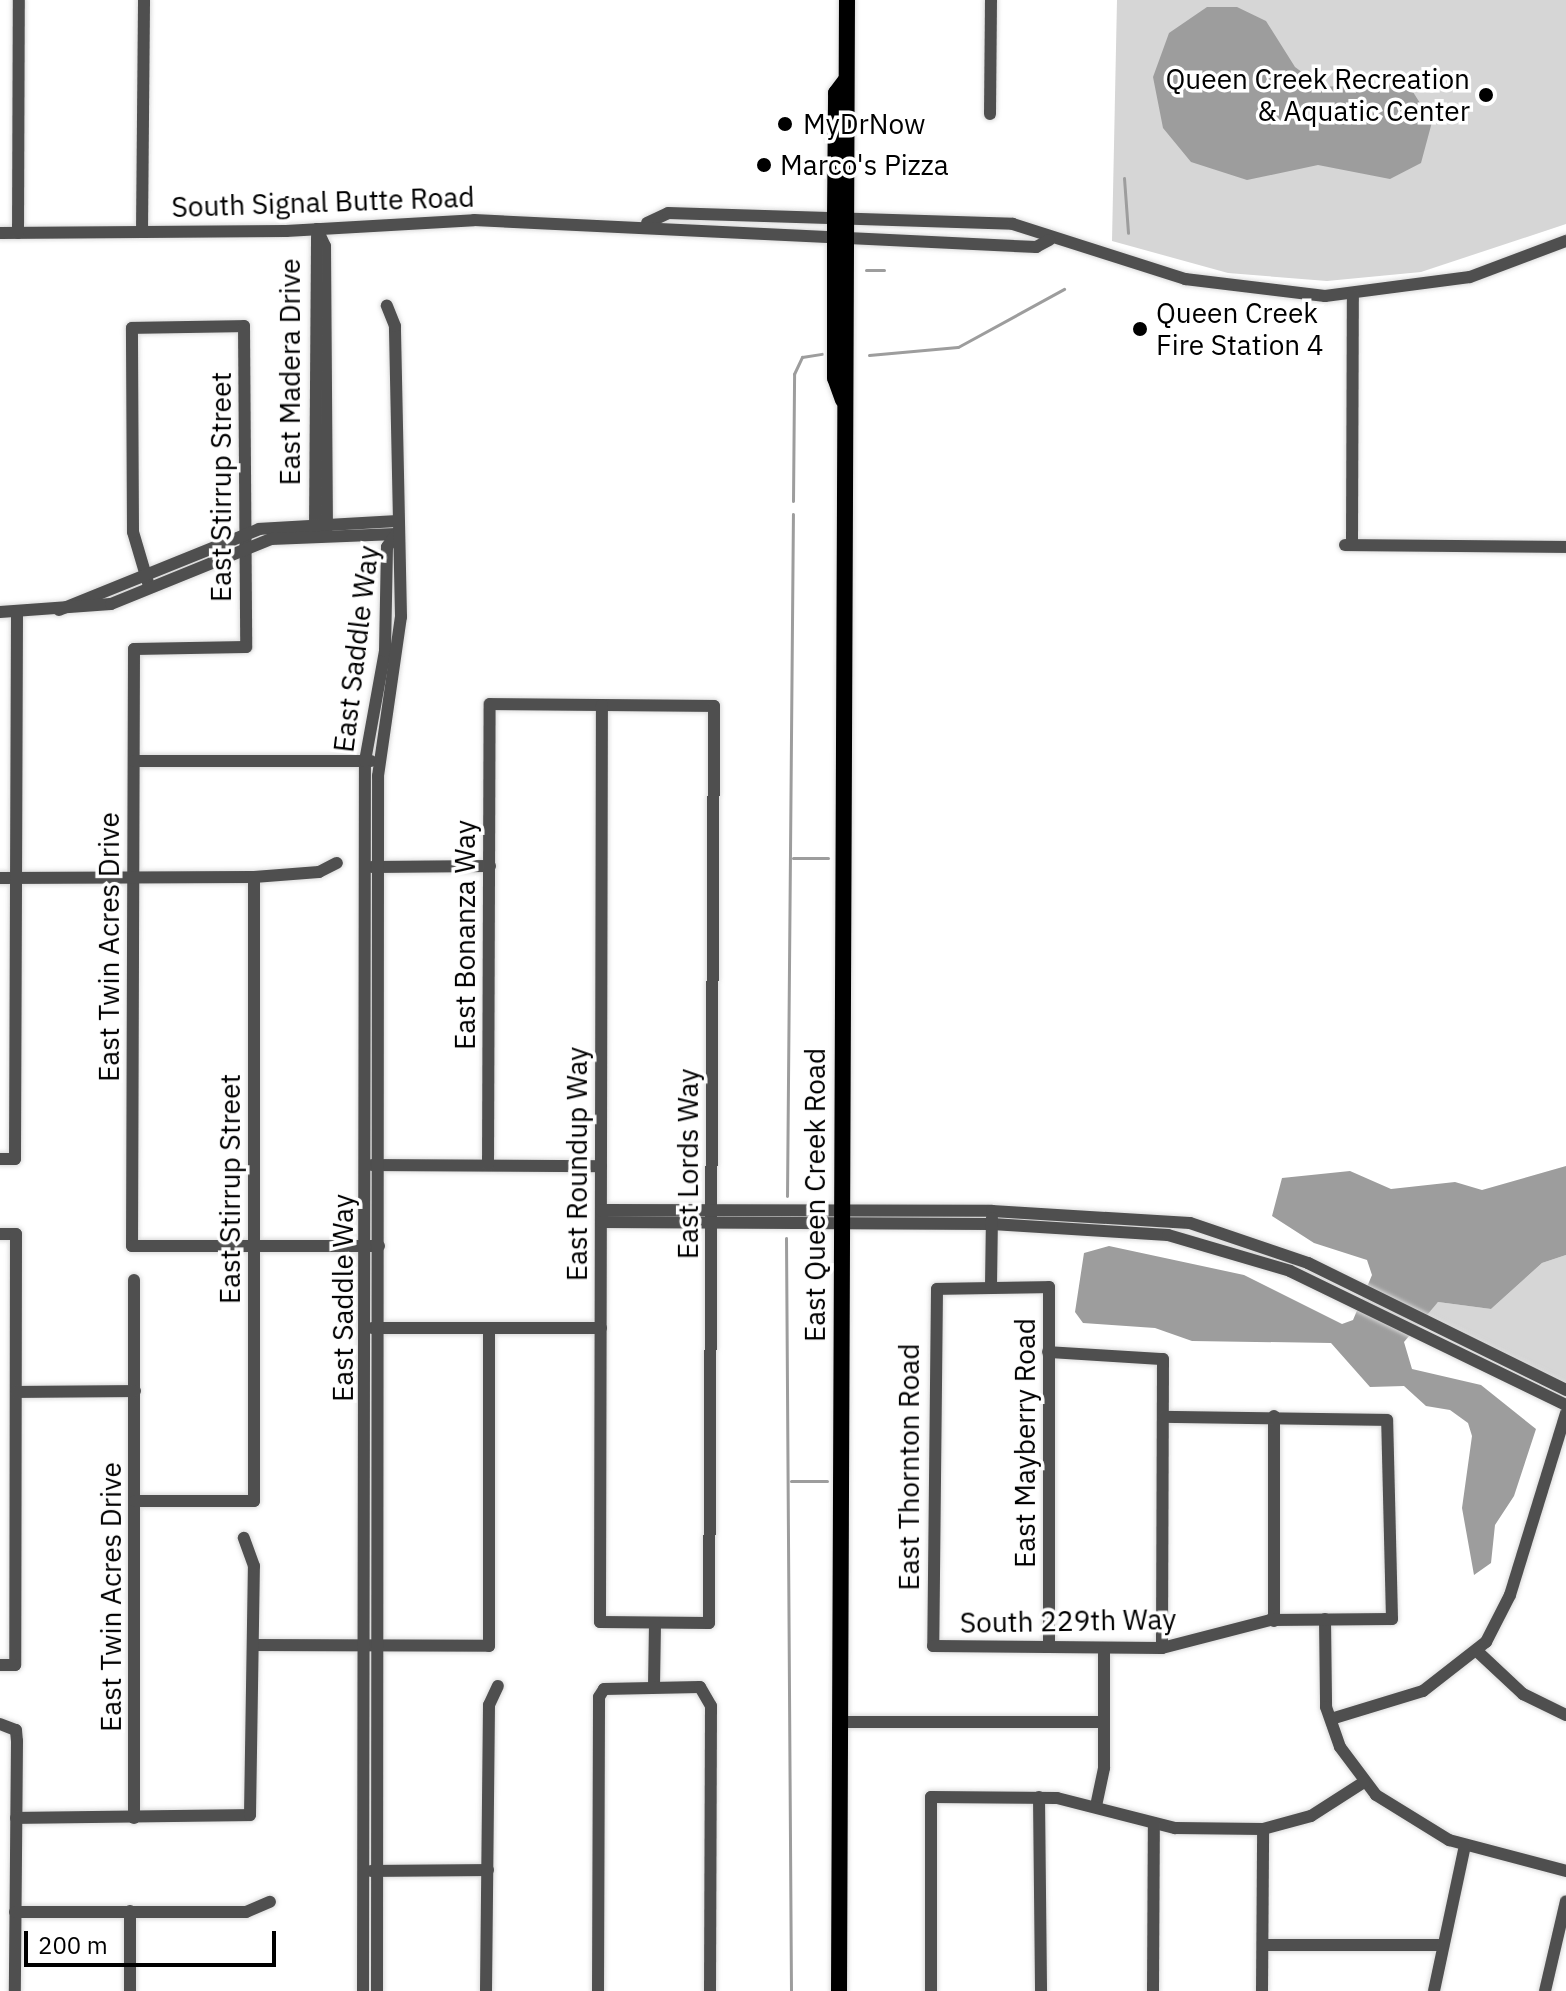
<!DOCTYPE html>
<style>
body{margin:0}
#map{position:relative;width:1566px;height:1991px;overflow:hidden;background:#fff;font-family:"IBM Plex Sans",sans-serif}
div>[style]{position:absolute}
.green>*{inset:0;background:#d6d6d6}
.water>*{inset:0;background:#9d9d9d}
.stream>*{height:3px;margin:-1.5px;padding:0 1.5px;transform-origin:1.5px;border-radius:1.5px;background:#9d9d9d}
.roads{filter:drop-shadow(0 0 2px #dbdbdb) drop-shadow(0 0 2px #dbdbdb)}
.minor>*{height:12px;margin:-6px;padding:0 6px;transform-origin:6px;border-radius:6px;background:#4f4f4f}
.major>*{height:16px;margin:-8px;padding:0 8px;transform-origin:8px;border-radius:8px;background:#000}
.dots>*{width:22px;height:22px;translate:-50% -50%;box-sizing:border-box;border:4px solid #fff;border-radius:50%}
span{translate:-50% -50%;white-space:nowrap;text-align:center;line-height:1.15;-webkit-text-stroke:7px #fff;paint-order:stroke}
.poi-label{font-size:28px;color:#000}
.right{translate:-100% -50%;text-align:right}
.left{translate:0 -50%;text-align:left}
.street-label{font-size:28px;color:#000}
.scale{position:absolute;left:24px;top:1931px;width:252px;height:36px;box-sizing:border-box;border:4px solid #000;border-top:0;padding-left:10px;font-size:24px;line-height:28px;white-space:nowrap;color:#000;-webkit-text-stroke:6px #fff;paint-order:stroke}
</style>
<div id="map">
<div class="green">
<i style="clip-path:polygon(1117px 0,1566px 0,1566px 224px,1421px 272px,1327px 281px,1228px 273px,1112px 241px)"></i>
<i style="clip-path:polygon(1566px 1255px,1566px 1384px,1424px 1314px,1438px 1302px,1491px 1309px,1542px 1263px)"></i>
</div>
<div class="water">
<i style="clip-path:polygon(1207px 7px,1237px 7px,1266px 21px,1295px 67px,1322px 87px,1392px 83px,1413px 92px,1432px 122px,1421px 163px,1390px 179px,1318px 165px,1247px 180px,1191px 162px,1163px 128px,1153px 77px,1169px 33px)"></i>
<i style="clip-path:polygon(1566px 1166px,1566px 1255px,1542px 1263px,1491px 1309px,1438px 1302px,1404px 1342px,1412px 1369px,1481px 1385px,1536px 1429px,1514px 1496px,1495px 1525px,1491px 1563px,1474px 1575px,1462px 1508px,1472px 1436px,1468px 1423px,1450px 1410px,1426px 1406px,1404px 1386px,1370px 1387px,1331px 1343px,1192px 1341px,1155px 1328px,1083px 1323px,1075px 1312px,1084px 1253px,1109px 1246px,1244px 1275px,1342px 1324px,1353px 1320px,1372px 1275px,1367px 1260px,1314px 1243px,1272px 1216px,1282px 1178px,1350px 1171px,1391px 1189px,1455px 1182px,1482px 1190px)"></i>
</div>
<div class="stream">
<i style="left:1124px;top:178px;width:55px;rotate:85.8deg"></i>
<i style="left:866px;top:270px;width:18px"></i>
<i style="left:869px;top:355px;width:89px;rotate:-5.1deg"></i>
<i style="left:958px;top:347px;width:121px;rotate:-28.7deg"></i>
<i style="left:793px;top:501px;width:127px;rotate:-89.5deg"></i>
<i style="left:794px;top:374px;width:19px;rotate:-65deg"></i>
<i style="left:802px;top:357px;width:20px;rotate:-9deg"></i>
<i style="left:793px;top:858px;width:35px"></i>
<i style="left:787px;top:1196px;width:682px;rotate:-89.5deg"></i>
<i style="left:786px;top:1238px;width:753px;rotate:89.62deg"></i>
<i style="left:791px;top:1481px;width:36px"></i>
</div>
<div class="roads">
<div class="minor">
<i style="left:990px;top:114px;width:114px;rotate:-89.5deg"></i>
<i style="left:647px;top:223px;width:23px;rotate:-25deg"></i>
<i style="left:668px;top:213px;width:345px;rotate:1.8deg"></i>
<i style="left:1013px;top:224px;width:181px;rotate:17.7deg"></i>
<i style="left:1185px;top:279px;width:141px;rotate:6.9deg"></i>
<i style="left:1325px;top:296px;width:146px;rotate:-7.5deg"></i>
<i style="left:1470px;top:277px;width:103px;rotate:-20.6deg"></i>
<i style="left:317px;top:229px;width:19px;rotate:65deg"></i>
<i style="left:325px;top:246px;width:282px;rotate:89.6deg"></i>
<i style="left:142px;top:232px;width:232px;rotate:-89.5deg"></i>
<i style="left:0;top:233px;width:286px;rotate:-0.4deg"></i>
<i style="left:286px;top:231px;width:188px;rotate:-3.3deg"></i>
<i style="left:474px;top:220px;width:563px;rotate:2.75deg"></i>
<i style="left:1036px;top:247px;width:15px;rotate:-28deg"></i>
<i style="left:18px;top:233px;width:233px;rotate:-89.8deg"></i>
<i style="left:315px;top:529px;width:300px;rotate:-89.6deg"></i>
<i style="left:1352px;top:544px;width:249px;rotate:-89.8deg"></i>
<i style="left:1345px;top:545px;width:221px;rotate:0.5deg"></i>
<i style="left:149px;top:586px;width:56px;rotate:-106.5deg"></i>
<i style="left:133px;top:532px;width:204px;rotate:-90.3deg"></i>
<i style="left:132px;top:328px;width:112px;rotate:-1deg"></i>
<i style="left:244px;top:326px;width:321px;rotate:89.6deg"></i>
<i style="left:246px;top:647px;width:112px;rotate:179deg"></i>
<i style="left:134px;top:649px;width:597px;rotate:90.19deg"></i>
<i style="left:132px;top:1246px;width:247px"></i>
<i style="left:59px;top:610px;width:216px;rotate:-22deg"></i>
<i style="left:259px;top:529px;width:137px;rotate:-3.3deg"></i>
<i style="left:0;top:612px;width:111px;rotate:-4.1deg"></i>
<i style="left:111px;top:604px;width:173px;rotate:-22.1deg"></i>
<i style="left:271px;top:539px;width:125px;rotate:-2.3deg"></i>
<i style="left:134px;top:761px;width:237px"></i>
<i style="left:372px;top:867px;width:118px;rotate:-0.5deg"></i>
<i style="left:0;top:878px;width:254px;rotate:-0.2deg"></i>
<i style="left:254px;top:877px;width:65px;rotate:-4.4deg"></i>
<i style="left:319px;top:872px;width:20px;rotate:-27deg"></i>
<i style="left:0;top:1159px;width:15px"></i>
<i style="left:15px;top:1159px;width:547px;rotate:-89.79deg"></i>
<i style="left:372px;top:1165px;width:229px;rotate:0.3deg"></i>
<i style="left:488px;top:1165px;width:461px;rotate:-89.8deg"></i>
<i style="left:490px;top:704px;width:224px;rotate:0.5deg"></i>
<i style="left:714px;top:706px;width:917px;rotate:90.31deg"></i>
<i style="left:709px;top:1623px;width:109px;rotate:-179.5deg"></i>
<i style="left:600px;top:1622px;width:917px;rotate:-89.88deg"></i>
<i style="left:601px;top:1210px;width:391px;rotate:0.1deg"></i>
<i style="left:992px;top:1211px;width:198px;rotate:3.5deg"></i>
<i style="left:1190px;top:1223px;width:125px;rotate:18.7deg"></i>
<i style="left:1308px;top:1263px;width:288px;rotate:26.2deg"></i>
<i style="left:601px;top:1222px;width:391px;rotate:0.3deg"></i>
<i style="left:992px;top:1224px;width:176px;rotate:3.6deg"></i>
<i style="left:1168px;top:1235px;width:127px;rotate:16.4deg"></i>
<i style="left:1290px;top:1271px;width:307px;rotate:25.9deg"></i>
<i style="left:0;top:1234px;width:16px"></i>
<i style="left:16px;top:1234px;width:431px;rotate:90.1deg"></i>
<i style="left:15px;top:1665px;width:15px;rotate:180deg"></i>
<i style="left:134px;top:1280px;width:538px;rotate:90deg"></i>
<i style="left:991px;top:1286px;width:68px;rotate:-89.2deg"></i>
<i style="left:372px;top:1328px;width:229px"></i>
<i style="left:1048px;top:1352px;width:115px;rotate:3.5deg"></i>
<i style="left:1163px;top:1359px;width:289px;rotate:90.2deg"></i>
<i style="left:16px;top:1392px;width:119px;rotate:-0.5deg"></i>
<i style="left:135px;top:1501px;width:119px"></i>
<i style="left:254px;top:1501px;width:624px;rotate:-90deg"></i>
<i style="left:1325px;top:1619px;width:88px;rotate:89.3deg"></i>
<i style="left:1326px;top:1707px;width:42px;rotate:70.7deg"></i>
<i style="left:1340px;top:1747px;width:60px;rotate:53.1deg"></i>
<i style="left:1376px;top:1795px;width:86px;rotate:31.7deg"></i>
<i style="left:1449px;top:1840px;width:121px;rotate:14.8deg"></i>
<i style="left:1274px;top:1621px;width:205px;rotate:-90deg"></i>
<i style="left:254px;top:1645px;width:235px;rotate:0.2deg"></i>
<i style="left:489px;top:1646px;width:318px;rotate:-90deg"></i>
<i style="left:1049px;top:1647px;width:360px;rotate:-90deg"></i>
<i style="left:1049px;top:1287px;width:112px;rotate:179deg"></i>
<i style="left:937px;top:1289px;width:357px;rotate:90.6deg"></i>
<i style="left:933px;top:1646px;width:229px;rotate:0.5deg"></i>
<i style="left:1162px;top:1648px;width:112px;rotate:-14.5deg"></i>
<i style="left:1270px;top:1620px;width:122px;rotate:-0.5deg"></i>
<i style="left:1392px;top:1619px;width:199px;rotate:-91.4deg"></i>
<i style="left:1387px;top:1420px;width:223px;rotate:-179.2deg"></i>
<i style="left:1478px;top:1652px;width:62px;rotate:43deg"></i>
<i style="left:1523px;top:1694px;width:48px;rotate:26deg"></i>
<i style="left:654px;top:1687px;width:64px;rotate:-89.1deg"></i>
<i style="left:1331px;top:1719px;width:96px;rotate:-16.9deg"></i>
<i style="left:1423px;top:1691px;width:80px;rotate:-37.9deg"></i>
<i style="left:1486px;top:1642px;width:53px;rotate:-62.9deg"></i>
<i style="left:1510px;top:1595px;width:190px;rotate:-72.9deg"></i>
<i style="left:839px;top:1722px;width:264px"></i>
<i style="left:0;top:1724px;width:17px;rotate:21deg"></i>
<i style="left:16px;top:1730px;width:11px;rotate:85deg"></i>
<i style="left:17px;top:1741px;width:250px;rotate:90.5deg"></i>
<i style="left:1039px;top:1797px;width:194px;rotate:89.4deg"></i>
<i style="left:1096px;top:1806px;width:39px;rotate:-78deg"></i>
<i style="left:1104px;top:1768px;width:120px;rotate:-90deg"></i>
<i style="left:16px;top:1818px;width:234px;rotate:-0.7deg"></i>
<i style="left:250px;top:1815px;width:249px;rotate:-89.1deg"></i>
<i style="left:254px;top:1566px;width:30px;rotate:-110deg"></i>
<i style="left:371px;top:1871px;width:117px;rotate:-0.5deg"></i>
<i style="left:130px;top:1911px;width:80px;rotate:90deg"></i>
<i style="left:15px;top:1912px;width:231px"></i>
<i style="left:246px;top:1912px;width:26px;rotate:-23deg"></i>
<i style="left:1263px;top:1945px;width:179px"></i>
<i style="left:363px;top:1991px;width:1230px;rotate:-89.91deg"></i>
<i style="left:365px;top:761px;width:112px;rotate:-79.7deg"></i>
<i style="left:385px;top:651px;width:104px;rotate:-88.9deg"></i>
<i style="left:387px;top:547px;width:16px;rotate:-55deg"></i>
<i style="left:377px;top:1991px;width:1215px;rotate:-89.95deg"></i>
<i style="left:378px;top:776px;width:161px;rotate:-81.8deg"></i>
<i style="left:401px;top:617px;width:291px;rotate:-91.2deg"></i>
<i style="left:395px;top:326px;width:22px;rotate:-112deg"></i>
<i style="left:486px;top:1991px;width:286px;rotate:-89.4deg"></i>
<i style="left:489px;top:1705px;width:21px;rotate:-65deg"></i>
<i style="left:598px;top:1991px;width:294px;rotate:-89.8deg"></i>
<i style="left:599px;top:1697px;width:9px;rotate:-58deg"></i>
<i style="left:604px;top:1689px;width:96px;rotate:-1.2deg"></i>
<i style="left:700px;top:1687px;width:22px;rotate:60deg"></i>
<i style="left:711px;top:1706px;width:285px;rotate:90.2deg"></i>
<i style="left:931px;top:1991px;width:194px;rotate:-90deg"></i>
<i style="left:931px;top:1797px;width:126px;rotate:0.5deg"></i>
<i style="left:1057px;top:1798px;width:122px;rotate:14.3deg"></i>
<i style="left:1175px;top:1828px;width:88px;rotate:0.7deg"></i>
<i style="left:1263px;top:1829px;width:50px;rotate:-15.2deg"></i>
<i style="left:1311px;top:1816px;width:63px;rotate:-32.7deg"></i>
<i style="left:1153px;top:1991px;width:168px;rotate:-89.7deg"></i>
<i style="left:1262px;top:1991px;width:162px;rotate:-89.6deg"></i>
<i style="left:1434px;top:1991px;width:149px;rotate:-78deg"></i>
<i style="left:1545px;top:1991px;width:92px;rotate:-76.9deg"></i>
</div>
<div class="major">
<i style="left:843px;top:400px;width:23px;rotate:-110deg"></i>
<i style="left:835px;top:378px;width:162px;rotate:-90deg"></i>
<i style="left:835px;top:216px;width:123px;rotate:-89.5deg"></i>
<i style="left:836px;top:93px;width:15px;rotate:-53deg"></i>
<i style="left:839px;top:1991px;width:1991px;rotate:-89.77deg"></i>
</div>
</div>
<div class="dots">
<i style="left:1486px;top:95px;background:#000"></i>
<i style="left:785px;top:124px;background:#000"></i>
<i style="left:764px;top:165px;background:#000"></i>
<i style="left:1140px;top:329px;background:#000"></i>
</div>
<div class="poi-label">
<span class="right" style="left:1470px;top:95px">Queen Creek Recreation<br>&amp; Aquatic Center</span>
<span class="left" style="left:803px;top:124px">MyDrNow</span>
<span class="left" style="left:780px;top:165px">Marco's Pizza</span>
<span class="left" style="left:1156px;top:329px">Queen Creek<br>Fire Station 4</span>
</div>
<div class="street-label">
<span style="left:323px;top:202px;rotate:-2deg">South Signal Butte Road</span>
<span style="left:290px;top:372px;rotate:-90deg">East Madera Drive</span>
<span style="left:221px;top:487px;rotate:-90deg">East Stirrup Street</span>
<span style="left:356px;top:649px;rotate:-83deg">East Saddle Way</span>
<span style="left:465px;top:935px;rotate:-90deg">East Bonanza Way</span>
<span style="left:109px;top:947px;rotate:-90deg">East Twin Acres Drive</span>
<span style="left:577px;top:1164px;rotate:-90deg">East Roundup Way</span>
<span style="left:688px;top:1164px;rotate:-90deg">East Lords Way</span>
<span style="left:230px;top:1189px;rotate:-90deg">East Stirrup Street</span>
<span style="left:815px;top:1195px;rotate:-90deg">East Queen Creek Road</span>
<span style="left:343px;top:1298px;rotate:-90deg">East Saddle Way</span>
<span style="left:1025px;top:1443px;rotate:-90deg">East Mayberry Road</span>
<span style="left:909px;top:1467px;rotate:-90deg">East Thornton Road</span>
<span style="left:111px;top:1597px;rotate:-90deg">East Twin Acres Drive</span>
<span style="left:1068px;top:1621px;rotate:-1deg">South 229th Way</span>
</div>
<div class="scale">200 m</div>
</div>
